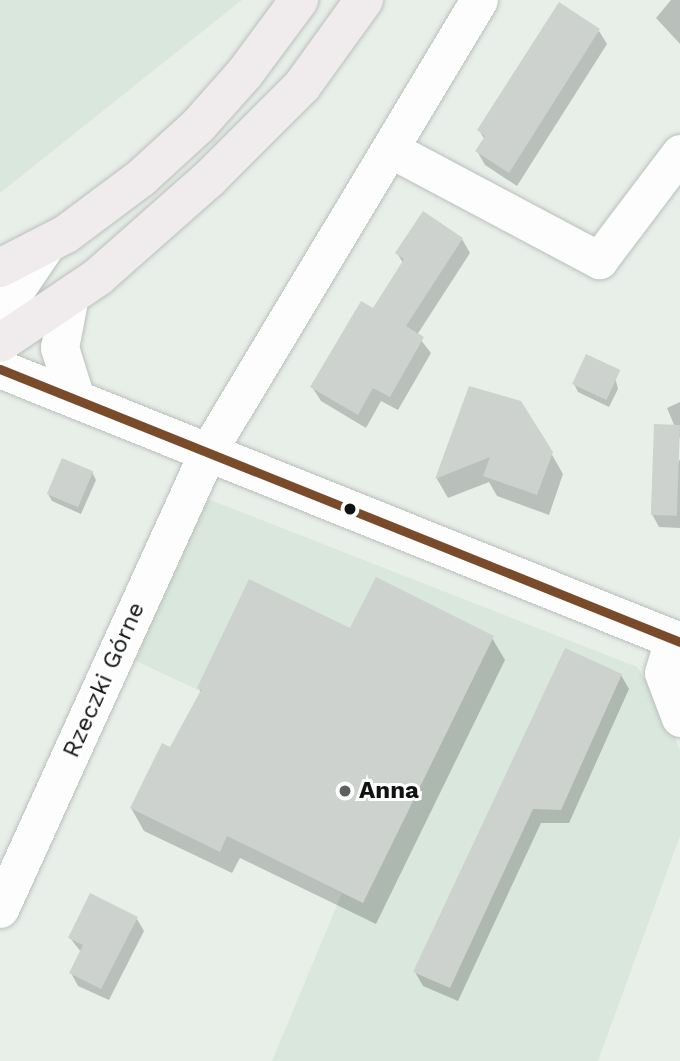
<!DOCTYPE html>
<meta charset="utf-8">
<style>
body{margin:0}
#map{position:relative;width:680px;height:1061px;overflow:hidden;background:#e8efe9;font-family:"Work Sans",sans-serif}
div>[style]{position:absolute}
.built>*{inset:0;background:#d9e7dc}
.shadow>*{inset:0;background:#0003}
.building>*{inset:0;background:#cdd2ce;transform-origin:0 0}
.roads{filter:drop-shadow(0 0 2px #babfbb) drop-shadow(0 0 2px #babfbb)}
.street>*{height:37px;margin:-18.5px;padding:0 18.5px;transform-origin:18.5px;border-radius:18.5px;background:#fcfdfc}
.secondary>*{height:38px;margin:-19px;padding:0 19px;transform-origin:19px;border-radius:19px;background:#fcfdfc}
.primary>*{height:38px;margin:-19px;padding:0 19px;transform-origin:19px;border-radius:19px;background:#f0eced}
.bus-1>*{height:9px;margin:-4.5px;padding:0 4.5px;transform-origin:4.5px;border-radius:4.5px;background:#7a4b2a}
.dots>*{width:19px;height:19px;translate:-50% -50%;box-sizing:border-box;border:4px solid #fff;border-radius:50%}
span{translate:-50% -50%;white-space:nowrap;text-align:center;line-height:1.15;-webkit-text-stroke:6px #fff;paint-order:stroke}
.street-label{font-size:24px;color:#101411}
.poi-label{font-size:24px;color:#101411;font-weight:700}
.left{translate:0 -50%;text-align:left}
</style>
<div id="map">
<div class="built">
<i style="clip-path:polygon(0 0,242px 0,0 193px)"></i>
<i style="clip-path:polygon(190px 492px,637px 667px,664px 708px,680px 750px,680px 836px,598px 1061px,272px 1061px,342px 893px,245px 845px,298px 737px,117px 652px)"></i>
</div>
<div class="shadow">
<i style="clip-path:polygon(671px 0,680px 0,680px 44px,656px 18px)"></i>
<i style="clip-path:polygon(599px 31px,607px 44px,517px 186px,485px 165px,477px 151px,485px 140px,479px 130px)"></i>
<i style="clip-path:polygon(462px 239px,470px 253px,417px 335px,431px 353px,398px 410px,381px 401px,366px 428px,321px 401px,312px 387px,374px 310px,403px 263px,397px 253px)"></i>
<i style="clip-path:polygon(613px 369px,618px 389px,609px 407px,578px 392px,574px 384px)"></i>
<i style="clip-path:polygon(470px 388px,551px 453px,563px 474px,549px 515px,497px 496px,489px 482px,448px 498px,437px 479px)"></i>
<i style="clip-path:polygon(680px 402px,680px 439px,667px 408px)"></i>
<i style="clip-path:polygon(680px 459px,680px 528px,659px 527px,652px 514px)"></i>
<i style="clip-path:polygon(92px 472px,96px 480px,81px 514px,52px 501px,48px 494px)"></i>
<i style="clip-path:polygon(351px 630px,492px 638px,505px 660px,376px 924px,240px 858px,232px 873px,144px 831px,131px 808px,171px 749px,201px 693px,199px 688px)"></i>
<i style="clip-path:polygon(621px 675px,629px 689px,569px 823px,541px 823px,458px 1001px,423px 986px,415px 972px)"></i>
<i style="clip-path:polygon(137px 919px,144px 931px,109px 1000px,78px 986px,71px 973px,81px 952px,70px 938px)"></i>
</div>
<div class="building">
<i style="clip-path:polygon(559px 2px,600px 29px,509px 173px,475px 151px,485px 136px,477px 130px)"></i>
<i style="clip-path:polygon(423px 211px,463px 238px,406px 326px,424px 337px,390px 397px,373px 388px,358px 415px,310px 387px,361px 301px,373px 308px,404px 259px,395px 253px)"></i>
<i style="left:586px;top:354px;width:38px;height:33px;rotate:25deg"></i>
<i style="clip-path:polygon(469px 386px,521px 401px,553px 452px,537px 495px,483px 476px,490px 457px,435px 479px)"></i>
<i style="left:654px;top:424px;width:26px;height:91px;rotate:2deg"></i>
<i style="left:62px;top:458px;width:34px;height:39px;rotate:23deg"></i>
<i style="clip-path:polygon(376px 577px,494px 636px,363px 903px,227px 836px,220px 852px,130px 808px,162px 743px,170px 747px,201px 690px,197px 688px,249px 579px,350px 628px)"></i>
<i style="clip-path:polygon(565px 648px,622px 674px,561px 810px,533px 809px,450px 988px,413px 972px)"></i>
<i style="clip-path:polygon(90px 893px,138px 917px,101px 989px,69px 973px,83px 945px,68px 938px)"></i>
</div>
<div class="roads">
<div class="street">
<i style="left:390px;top:149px;width:237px;rotate:28deg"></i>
<i style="left:599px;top:260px;width:134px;rotate:-52.9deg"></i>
<i style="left:673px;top:640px;width:34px;rotate:107deg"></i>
<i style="left:663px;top:673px;width:48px;rotate:69.3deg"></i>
<i style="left:0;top:909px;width:503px;rotate:-65.57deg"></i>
<i style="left:208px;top:451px;width:526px;rotate:-59deg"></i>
</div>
<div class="secondary">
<i style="left:70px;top:296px;width:53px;rotate:100.9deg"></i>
<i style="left:60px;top:348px;width:53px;rotate:72.6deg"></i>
<i style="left:0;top:314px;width:84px;rotate:-56.1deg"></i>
<i style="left:0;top:369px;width:733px;rotate:21.87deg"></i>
</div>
<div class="primary">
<i style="left:0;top:268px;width:74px;rotate:-27.3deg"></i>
<i style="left:66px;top:234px;width:94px;rotate:-36.7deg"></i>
<i style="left:141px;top:178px;width:77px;rotate:-42.4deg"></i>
<i style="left:198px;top:126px;width:71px;rotate:-48.4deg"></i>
<i style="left:245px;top:73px;width:91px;rotate:-53.5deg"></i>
<i style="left:0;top:343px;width:118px;rotate:-34deg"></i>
<i style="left:98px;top:277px;width:149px;rotate:-41.5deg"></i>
<i style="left:210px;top:178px;width:130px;rotate:-45deg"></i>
<i style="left:302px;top:86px;width:106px;rotate:-54.2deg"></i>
</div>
</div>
<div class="bus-1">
<i style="left:0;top:369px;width:733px;rotate:21.87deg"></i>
</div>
<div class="dots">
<i style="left:350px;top:509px;background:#101411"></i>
<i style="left:345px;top:791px;background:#5c615d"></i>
</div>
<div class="street-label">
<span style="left:104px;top:680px;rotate:-66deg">Rzeczki Górne</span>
</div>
<div class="poi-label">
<span class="left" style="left:359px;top:791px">Anna</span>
</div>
</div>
